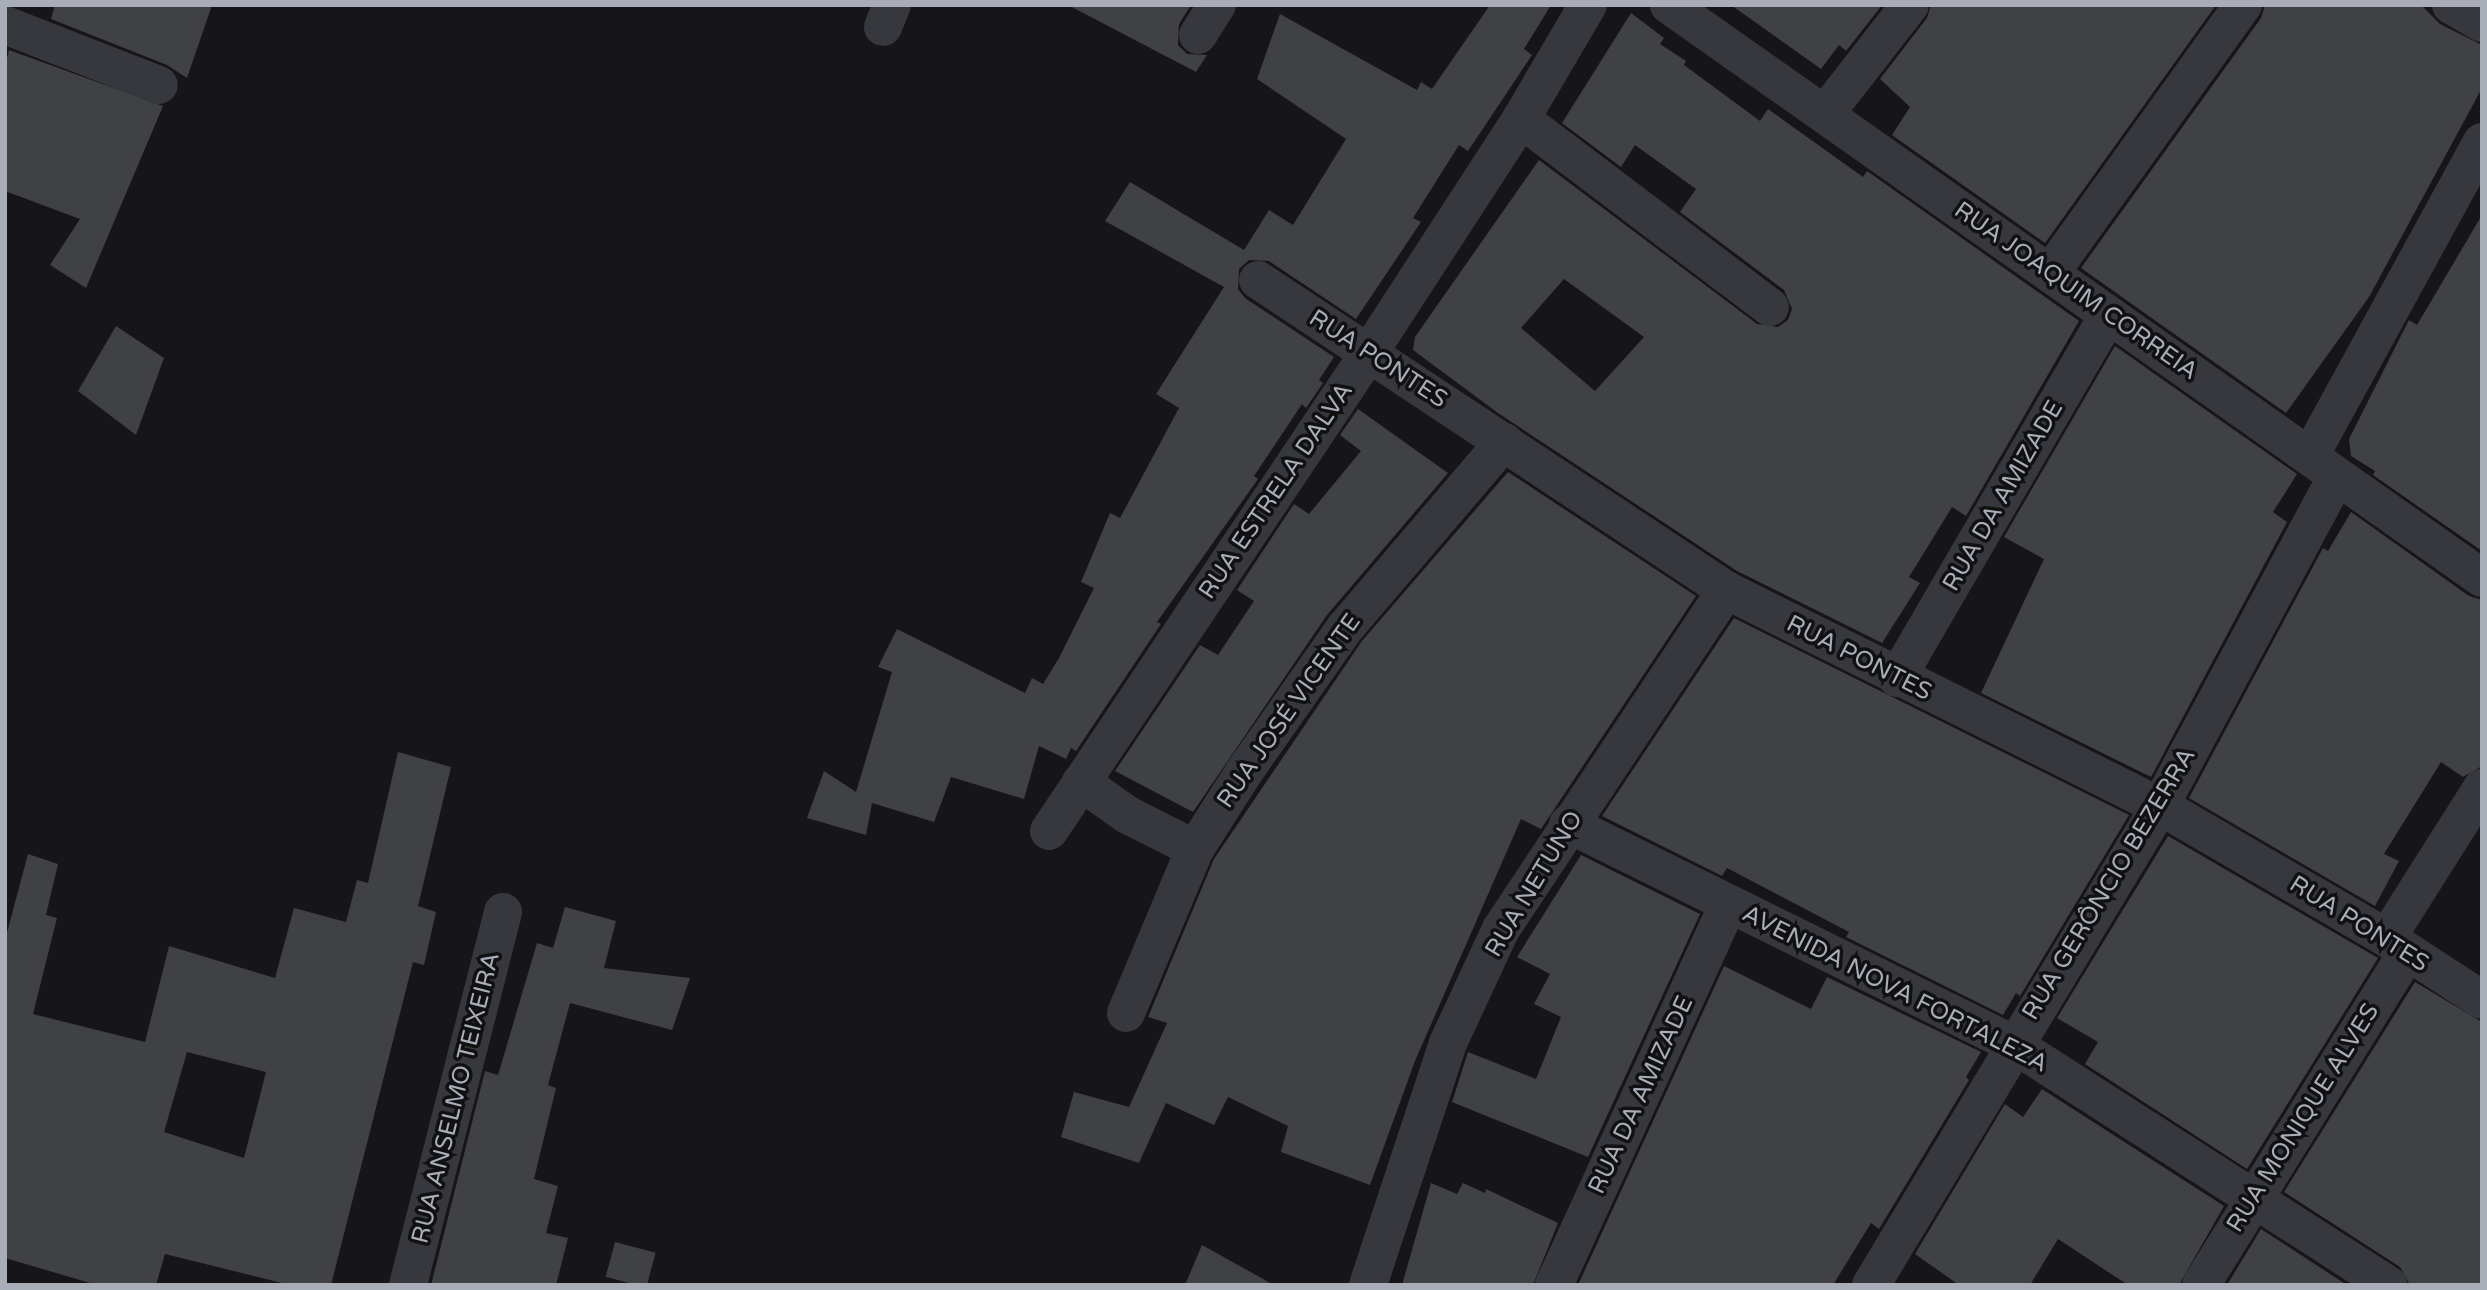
<!DOCTYPE html>
<meta charset="utf-8">
<style>
body{margin:0}
#map{position:relative;width:2487px;height:1290px;overflow:hidden;background:#161618;font-family:"Varela Round",sans-serif}
div>[style]{position:absolute}
.building>*{inset:0;background:#404145;transform-origin:0 0}
.minor>*{height:38px;margin:-19px;padding:0 19px;transform-origin:19px;border-radius:19px;background:#37383d}
span{translate:-50% -50%;white-space:nowrap;text-align:center;line-height:1.15;-webkit-text-stroke:7px #111113;paint-order:stroke}
.street-label{font-size:24px;color:#a8adb8}
.frame{position:absolute;inset:0;border:7px solid #a8adb8;pointer-events:none}
</style>
<div id="map">
<div class="building">
<i style="clip-path:polygon(55px 5px,212px 5px,187px 78px,167px 65px,51px 19px)"></i>
<i style="clip-path:polygon(1068px 5px,1191px 5px,1179px 24px,1178px 45px,1187px 54px,1207px 55px,1196px 72px)"></i>
<i style="clip-path:polygon(1490px 5px,1551px 5px,1524px 49px,1532px 55px,1468px 151px,1459px 145px,1413px 218px,1421px 222px,1356px 319px,1269px 261px,1249px 260px,1239px 269px,1238px 289px,1245px 298px,1334px 357px,1319px 380px,1323px 383px,1306px 408px,1302px 404px,1254px 476px,1258px 479px,1157px 622px,1161px 624px,1076px 751px,1071px 748px,1066px 759px,1039px 746px,1024px 799px,951px 777px,934px 822px,872px 803px,866px 835px,807px 818px,824px 771px,856px 792px,892px 672px,878px 667px,897px 629px,1025px 693px,1032px 678px,1043px 684px,1059px 658px,1094px 588px,1081px 582px,1110px 513px,1120px 518px,1179px 408px,1156px 394px,1224px 287px,1105px 221px,1130px 182px,1244px 250px,1269px 210px,1293px 225px,1346px 139px,1257px 79px,1280px 14px,1417px 90px,1421px 82px,1432px 89px)"></i>
<i style="clip-path:polygon(1731px 5px,1882px 5px,1846px 51px,1839px 45px,1821px 69px)"></i>
<i style="clip-path:polygon(1931px 5px,2216px 5px,2045px 243px,1892px 135px,1910px 107px,1880px 79px,1927px 18px)"></i>
<i style="clip-path:polygon(2265px 5px,2421px 5px,2440px 24px,2482px 45px,2482px 88px,2369px 297px,2286px 413px,2081px 268px,2261px 18px)"></i>
<i style="clip-path:polygon(evenodd,1631px 13px,1664px 38px,1660px 44px,1686px 61px,1684px 65px,1760px 121px,1768px 109px,1863px 177px,1867px 171px,2079px 321px,1966px 516px,1952px 507px,1930px 543px,1909px 577px,1920px 583px,1882px 643px,1737px 571px,1498px 413px,1413px 350px,1415px 337px,1539px 160px,1757px 324px,1778px 327px,1788px 320px,1792px 309px,1784px 290px,1680px 212px,1696px 189px,1635px 145px,1621px 167px,1562px 123px,1631px 13px,1564px 279px,1644px 337px,1595px 391px,1521px 328px,1564px 279px)"></i>
<i style="clip-path:polygon(9px 50px,163px 106px,86px 288px,50px 265px,80px 219px,5px 191px,5px 66px)"></i>
<i style="clip-path:polygon(2482px 215px,2482px 551px,2373px 475px,2375px 471px,2351px 456px,2349px 439px,2409px 320px,2417px 325px)"></i>
<i style="clip-path:polygon(116px 326px,164px 358px,136px 435px,78px 391px)"></i>
<i style="clip-path:polygon(2115px 346px,2297px 474px,2273px 512px,2287px 522px,2151px 777px,1981px 693px,2044px 559px,2004px 537px)"></i>
<i style="clip-path:polygon(1358px 409px,1448px 473px,1327px 615px,1193px 812px,1115px 771px,1200px 645px,1218px 655px,1254px 601px,1237px 590px,1294px 504px,1309px 514px,1361px 451px,1340px 435px)"></i>
<i style="clip-path:polygon(1508px 472px,1696px 596px,1541px 829px,1521px 819px,1415px 1061px,1370px 1185px,1281px 1152px,1288px 1126px,1228px 1097px,1214px 1125px,1166px 1103px,1139px 1163px,1061px 1137px,1074px 1092px,1129px 1107px,1167px 1023px,1148px 1017px,1214px 859px,1362px 641px)"></i>
<i style="clip-path:polygon(2351px 512px,2469px 596px,2482px 600px,2482px 766px,2463px 777px,2441px 762px,2384px 854px,2399px 861px,2375px 906px,2189px 798px,2323px 548px,2328px 551px)"></i>
<i style="clip-path:polygon(1734px 618px,2129px 815px,2020px 996px,2016px 993px,2003px 1015px,1846px 937px,1849px 932px,1727px 868px,1722px 876px,1602px 816px)"></i>
<i style="clip-path:polygon(evenodd,398px 752px,451px 767px,418px 906px,436px 912px,424px 965px,413px 962px,331px 1285px,290px 1285px,165px 1254px,156px 1285px,97px 1285px,5px 1258px,5px 940px,28px 854px,58px 864px,46px 915px,57px 918px,33px 1014px,145px 1042px,169px 946px,275px 978px,294px 908px,346px 922px,357px 880px,368px 883px,398px 752px,187px 1052px,266px 1072px,244px 1158px,164px 1132px,187px 1052px)"></i>
<i style="clip-path:polygon(2168px 836px,2378px 958px,2247px 1169px,2085px 1064px,2098px 1042px,2057px 1018px)"></i>
<i style="clip-path:polygon(1581px 855px,1700px 914px,1588px 1157px,1452px 1102px,1468px 1052px,1536px 1079px,1561px 1017px,1534px 1004px,1550px 974px,1517px 957px)"></i>
<i style="clip-path:polygon(565px 907px,616px 921px,604px 968px,690px 978px,672px 1030px,570px 1003px,548px 1085px,556px 1088px,534px 1179px,558px 1186px,546px 1233px,568px 1238px,556px 1285px,431px 1285px,485px 1071px,498px 1075px,537px 943px,553px 948px)"></i>
<i style="clip-path:polygon(1724px 966px,1811px 1009px,1827px 977px,1981px 1052px,1966px 1077px,1969px 1080px,1879px 1229px,1871px 1223px,1833px 1285px,1578px 1285px)"></i>
<i style="clip-path:polygon(2415px 982px,2482px 1022px,2482px 1285px,2410px 1285px,2400px 1267px,2284px 1192px)"></i>
<i style="clip-path:polygon(2042px 1089px,2224px 1206px,2179px 1285px,2128px 1285px,2058px 1239px,2030px 1285px,1959px 1285px,1915px 1254px,2005px 1104px,2023px 1117px)"></i>
<i style="clip-path:polygon(1431px 1183px,1457px 1194px,1463px 1183px,1485px 1193px,1486px 1189px,1558px 1223px,1533px 1285px,1402px 1285px)"></i>
<i style="clip-path:polygon(2261px 1229px,2347px 1285px,2227px 1285px)"></i>
<i style="left:615px;top:1242px;width:42px;height:36px;rotate:15deg"></i>
<i style="clip-path:polygon(1202px 1245px,1274px 1285px,1185px 1285px)"></i>
</div>
<div class="minor">
<i style="left:1669px;top:5px;width:995px;rotate:35.18deg"></i>
<i style="left:2451px;top:5px;width:36px;rotate:30deg"></i>
<i style="left:5px;top:25px;width:165px;rotate:21.3deg"></i>
<i style="left:883px;top:27px;width:24px;rotate:-68deg"></i>
<i style="left:1198px;top:35px;width:36px;rotate:-58deg"></i>
<i style="left:1825px;top:114px;width:138px;rotate:-52.1deg"></i>
<i style="left:1521px;top:119px;width:312px;rotate:37.1deg"></i>
<i style="left:2051px;top:272px;width:329px;rotate:-54.3deg"></i>
<i style="left:1258px;top:280px;width:561px;rotate:33.52deg"></i>
<i style="left:1726px;top:590px;width:485px;rotate:26.5deg"></i>
<i style="left:2160px;top:806px;width:263px;rotate:30.2deg"></i>
<i style="left:2387px;top:938px;width:113px;rotate:33.1deg"></i>
<i style="left:2310px;top:456px;width:358px;rotate:-61.3deg"></i>
<i style="left:1897px;top:678px;width:420px;rotate:-59.8deg"></i>
<i style="left:1081px;top:782px;width:55px;rotate:35.4deg"></i>
<i style="left:1126px;top:814px;width:77px;rotate:26.9deg"></i>
<i style="left:1568px;top:824px;width:496px;rotate:26.3deg"></i>
<i style="left:2013px;top:1044px;width:446px;rotate:32.7deg"></i>
<i style="left:1049px;top:831px;width:575px;rotate:-56.2deg"></i>
<i style="left:1369px;top:353px;width:279px;rotate:-57deg"></i>
<i style="left:1521px;top:119px;width:132px;rotate:-59.6deg"></i>
<i style="left:2387px;top:938px;width:178px;rotate:-57.7deg"></i>
<i style="left:1126px;top:1013px;width:178px;rotate:-67.2deg"></i>
<i style="left:1195px;top:849px;width:91px;rotate:-57.5deg"></i>
<i style="left:1244px;top:772px;width:176px;rotate:-55deg"></i>
<i style="left:1345px;top:628px;width:245px;rotate:-49.5deg"></i>
<i style="left:408px;top:1285px;width:385px;rotate:-75.7deg"></i>
<i style="left:1368px;top:1285px;width:255px;rotate:-71.7deg"></i>
<i style="left:1448px;top:1043px;width:126px;rotate:-65.1deg"></i>
<i style="left:1501px;top:929px;width:407px;rotate:-56.4deg"></i>
<i style="left:1554px;top:1285px;width:418px;rotate:-65.4deg"></i>
<i style="left:1871px;top:1285px;width:559px;rotate:-58.9deg"></i>
<i style="left:2160px;top:806px;width:374px;rotate:-61.8deg"></i>
<i style="left:2201px;top:1285px;width:391px;rotate:-58.2deg"></i>
</div>
<div class="street-label">
<span style="left:2076px;top:291px;rotate:35deg">RUA JOAQUIM CORREIA</span>
<span style="left:1378px;top:359px;rotate:33deg">RUA PONTES</span>
<span style="left:1276px;top:491px;rotate:-56deg">RUA ESTRELA DALVA</span>
<span style="left:2003px;top:496px;rotate:-60deg">RUA DA AMIZADE</span>
<span style="left:1859px;top:658px;rotate:27deg">RUA PONTES</span>
<span style="left:1289px;top:711px;rotate:-55deg">RUA JOSÉ VICENTE</span>
<span style="left:1534px;top:884px;rotate:-59deg">RUA NETUNO</span>
<span style="left:2109px;top:884px;rotate:-59deg">RUA GERÔNCIO BEZERRA</span>
<span style="left:2359px;top:924px;rotate:32deg">RUA PONTES</span>
<span style="left:1895px;top:989px;rotate:27deg">AVENIDA NOVA FORTALEZA</span>
<span style="left:1641px;top:1095px;rotate:-65deg">RUA DA AMIZADE</span>
<span style="left:456px;top:1098px;rotate:-76deg">RUA ANSELMO TEIXEIRA</span>
<span style="left:2303px;top:1118px;rotate:-58deg">RUA MONIQUE ALVES</span>
</div>
<div class="frame"></div>
</div>
